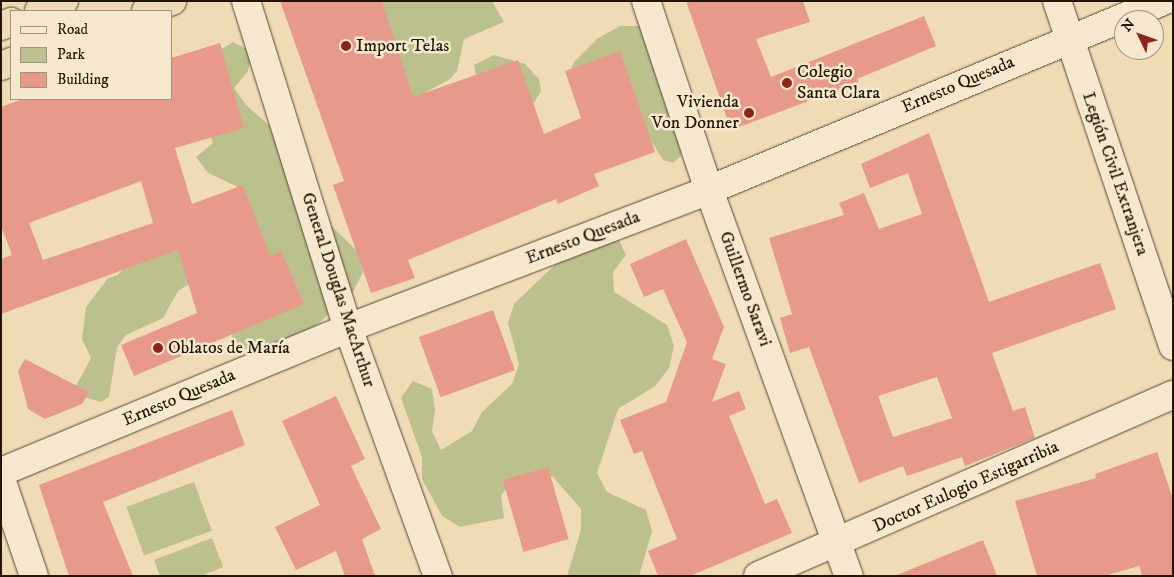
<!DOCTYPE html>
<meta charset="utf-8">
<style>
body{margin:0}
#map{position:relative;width:1174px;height:577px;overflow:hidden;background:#efdcb5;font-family:"IM FELL DW Pica",serif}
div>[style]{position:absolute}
.green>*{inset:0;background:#bbc08c;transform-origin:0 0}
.building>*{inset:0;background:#e79a8a;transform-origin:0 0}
.roads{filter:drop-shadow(0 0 1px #564832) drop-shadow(0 0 1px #564832)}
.minor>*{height:28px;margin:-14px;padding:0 14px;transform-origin:14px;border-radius:14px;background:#f5e8cf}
.highway>*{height:28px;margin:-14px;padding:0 14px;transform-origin:14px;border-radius:14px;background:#efdcb5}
.dots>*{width:14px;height:14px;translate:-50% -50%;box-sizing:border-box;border:2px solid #f5e8cf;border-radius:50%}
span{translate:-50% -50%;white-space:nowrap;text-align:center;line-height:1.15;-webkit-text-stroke:5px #f5e8cf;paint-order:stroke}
.poi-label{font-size:18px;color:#231606}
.left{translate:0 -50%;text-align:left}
.right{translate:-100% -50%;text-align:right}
.street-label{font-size:18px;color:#231606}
.frame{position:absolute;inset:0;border:2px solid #231606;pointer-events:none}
.legend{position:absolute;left:10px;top:10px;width:162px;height:90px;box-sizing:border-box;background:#f5e8cf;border:1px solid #a1947f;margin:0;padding:6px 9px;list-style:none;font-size:15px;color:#231606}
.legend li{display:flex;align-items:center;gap:10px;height:25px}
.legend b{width:25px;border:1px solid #a1947f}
.north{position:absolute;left:1114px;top:10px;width:50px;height:50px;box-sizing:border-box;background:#f5e8cf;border:1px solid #a1947f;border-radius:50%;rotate:312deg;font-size:14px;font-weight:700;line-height:20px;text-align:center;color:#231606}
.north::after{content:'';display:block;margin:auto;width:18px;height:22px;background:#8f2418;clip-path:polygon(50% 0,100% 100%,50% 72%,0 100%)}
</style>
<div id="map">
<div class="green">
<i style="clip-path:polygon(366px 1px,492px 1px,504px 22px,464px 39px,457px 71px,450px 79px,412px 100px)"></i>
<i style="clip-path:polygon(620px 26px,642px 26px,681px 135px,681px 156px,673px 163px,663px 160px,647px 134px,570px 72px,574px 62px,597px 39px)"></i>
<i style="clip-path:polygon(233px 42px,253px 52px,248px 71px,234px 88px,246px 105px,279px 134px,311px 206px,357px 251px,363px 272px,353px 292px,319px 323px,292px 341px,251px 351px,231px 343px,250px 226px,236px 186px,208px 173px,196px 157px,213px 143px,207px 122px,214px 54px)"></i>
<i style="clip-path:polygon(494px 55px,525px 64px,539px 79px,541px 91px,530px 109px,476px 76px,474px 65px)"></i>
<i style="clip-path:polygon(617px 236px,626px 255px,613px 272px,614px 292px,667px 325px,674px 346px,669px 368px,655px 386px,618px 409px,597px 473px,607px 492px,646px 510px,652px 531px,639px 576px,567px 576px,581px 530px,581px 509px,553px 477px,533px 471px,513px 479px,501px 496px,504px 518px,460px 527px,442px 516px,422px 479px,422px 457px,401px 398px,413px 381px,432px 389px,435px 410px,432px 431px,441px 450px,472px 431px,482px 412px,512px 384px,519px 364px,508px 323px,514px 304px,560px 260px)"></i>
<i style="clip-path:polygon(175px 244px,198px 287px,187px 285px,178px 291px,163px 318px,126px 335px,117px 347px,109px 397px,101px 402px,80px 396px,76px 386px,91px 358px,82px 339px,86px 307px,108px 278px,118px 275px,132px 258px)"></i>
<i style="left:194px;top:482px;width:52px;height:72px;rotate:70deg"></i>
<i style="clip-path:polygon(212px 538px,223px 567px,201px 576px,160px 576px,154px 560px)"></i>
</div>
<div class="building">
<i style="clip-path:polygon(280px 1px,382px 1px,413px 97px,518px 60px,544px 134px,581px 118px,565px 71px,620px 51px,655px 152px,594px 174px,599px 186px,558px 204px,556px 199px,408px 260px,415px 278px,371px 293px,333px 185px,344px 181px)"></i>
<i style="clip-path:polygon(686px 1px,803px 1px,810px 22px,756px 39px,771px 77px,924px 16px,936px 46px,857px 79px,859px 82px,731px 130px)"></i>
<i style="clip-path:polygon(evenodd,220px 43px,244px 128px,175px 148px,192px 204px,243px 185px,270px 256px,281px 251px,304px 304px,134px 376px,121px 345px,197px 313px,178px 250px,1px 314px,1px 259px,12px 255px,1px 226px,1px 107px,23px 99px,171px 99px,171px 58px,220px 43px,141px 181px,153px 223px,43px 260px,29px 223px,141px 181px)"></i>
<i style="clip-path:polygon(evenodd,929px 133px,989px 302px,1100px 263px,1116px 309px,992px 353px,1013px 411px,1025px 407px,1035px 438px,965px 466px,962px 457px,907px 476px,903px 466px,859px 483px,809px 347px,790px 353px,780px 318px,792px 314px,769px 238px,844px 215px,839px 203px,864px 193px,879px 229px,922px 214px,908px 173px,870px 188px,861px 164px,929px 133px,937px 377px,952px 418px,893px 437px,878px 396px,937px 377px)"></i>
<i style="clip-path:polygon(686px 239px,724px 327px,712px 359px,726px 364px,712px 402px,739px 391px,746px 409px,729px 416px,765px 504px,777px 499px,792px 533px,690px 576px,658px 576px,648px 551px,677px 539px,642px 451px,634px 454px,620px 420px,666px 402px,687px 342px,663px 289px,644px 297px,630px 264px)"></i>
<i style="left:493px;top:310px;width:64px;height:79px;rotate:70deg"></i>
<i style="clip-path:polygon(25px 359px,89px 392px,82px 404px,45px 419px,28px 409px,18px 371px)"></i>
<i style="clip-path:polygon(336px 396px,365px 459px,351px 466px,381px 529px,362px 539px,375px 576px,345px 576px,336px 551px,296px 570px,275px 527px,320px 505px,282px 421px)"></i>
<i style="clip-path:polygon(232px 410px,245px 445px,103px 502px,133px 576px,69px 576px,39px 485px)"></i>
<i style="clip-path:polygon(1157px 452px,1173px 499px,1173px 576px,1142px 576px,1139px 566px,1104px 576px,1037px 576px,1015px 501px,1096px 478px,1095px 474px)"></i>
<i style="left:548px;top:467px;width:75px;height:47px;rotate:74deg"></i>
<i style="clip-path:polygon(983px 540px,997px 576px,897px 576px,897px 575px)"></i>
</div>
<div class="roads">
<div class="minor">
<i style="left:246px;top:1px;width:343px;rotate:72.7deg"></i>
<i style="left:348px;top:328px;width:264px;rotate:70.1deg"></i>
<i style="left:646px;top:1px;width:199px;rotate:71.6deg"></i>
<i style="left:709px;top:190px;width:411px;rotate:70.1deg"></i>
<i style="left:1057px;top:1px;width:364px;rotate:71.4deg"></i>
<i style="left:1px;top:472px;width:376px;rotate:-22.5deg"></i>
<i style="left:348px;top:328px;width:386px;rotate:-20.9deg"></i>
<i style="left:709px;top:190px;width:493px;rotate:-22.6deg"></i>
<i style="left:1px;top:479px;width:102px;rotate:71.2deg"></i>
<i style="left:758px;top:576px;width:453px;rotate:-23.6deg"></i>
</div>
<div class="highway">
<i style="left:39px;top:11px;width:27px;rotate:-22deg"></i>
<i style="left:146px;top:11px;width:28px;rotate:-21deg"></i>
<i style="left:1px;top:26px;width:11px;rotate:-22deg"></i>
<i style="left:1px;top:66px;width:11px;rotate:-22deg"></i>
</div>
</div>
<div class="dots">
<i style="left:346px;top:46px;background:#8f2418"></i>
<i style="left:787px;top:83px;background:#8f2418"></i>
<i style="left:749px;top:113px;background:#8f2418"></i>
<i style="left:158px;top:348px;background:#8f2418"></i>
</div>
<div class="poi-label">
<span class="left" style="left:356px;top:46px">Import Telas</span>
<span class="left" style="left:797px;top:83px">Colegio<br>Santa Clara</span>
<span class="right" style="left:739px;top:113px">Vivienda<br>Von Donner</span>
<span class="left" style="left:168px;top:348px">Oblatos de María</span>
</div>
<div class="street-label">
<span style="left:958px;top:85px;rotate:-23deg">Ernesto Quesada</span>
<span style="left:1115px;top:174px;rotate:71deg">Legión Civil Extranjera</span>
<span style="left:583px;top:238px;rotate:-21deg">Ernesto Quesada</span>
<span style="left:745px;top:289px;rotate:70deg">Guillermo Saravi</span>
<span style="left:338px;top:290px;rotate:72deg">General Douglas MacArthur</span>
<span style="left:179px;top:398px;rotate:-23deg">Ernesto Quesada</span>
<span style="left:966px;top:487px;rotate:-24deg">Doctor Eulogio Estigarribia</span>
</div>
<div class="frame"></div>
<ul class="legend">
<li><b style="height:6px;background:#f5e8cf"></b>Road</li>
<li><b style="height:14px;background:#bbc08c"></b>Park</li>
<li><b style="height:14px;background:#e79a8a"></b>Building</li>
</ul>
<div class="north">N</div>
</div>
